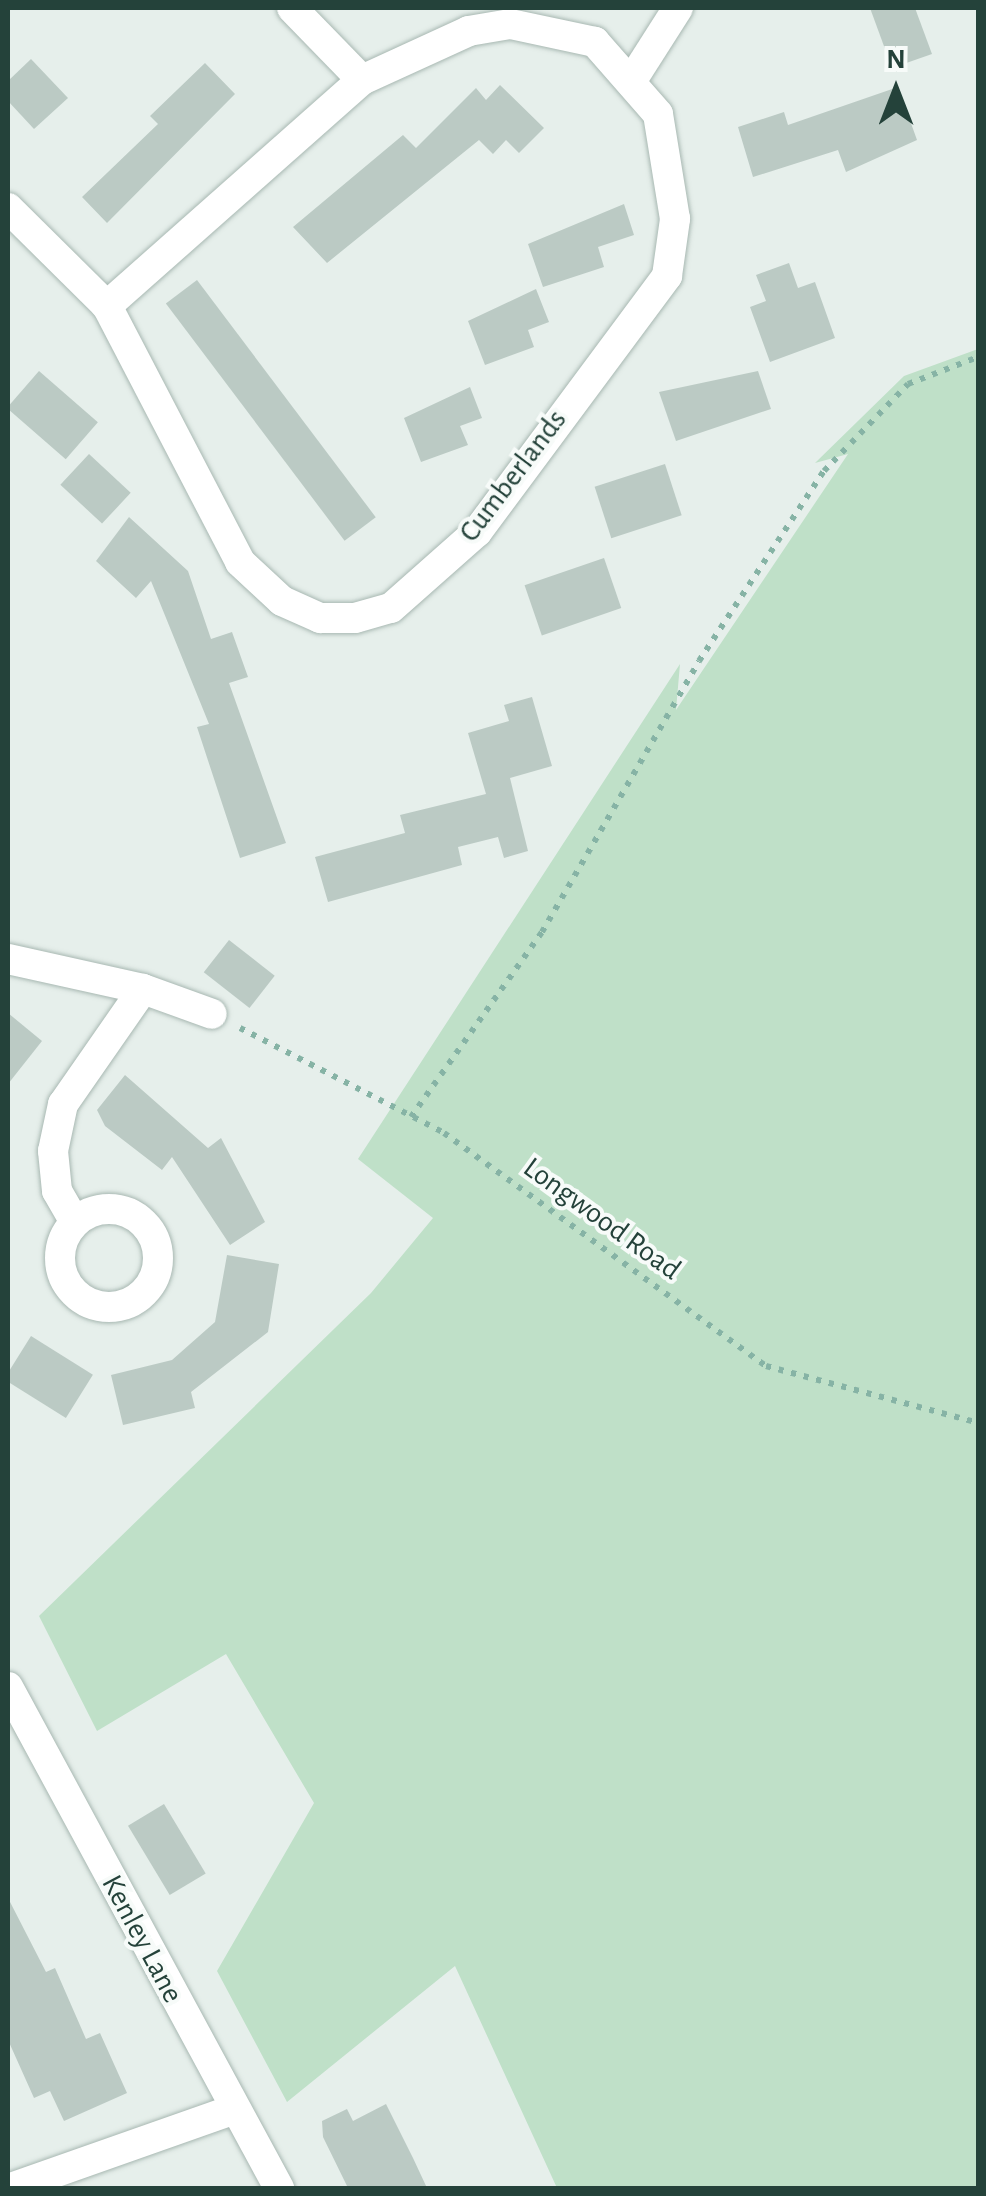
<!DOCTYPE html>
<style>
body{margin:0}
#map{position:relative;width:986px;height:2196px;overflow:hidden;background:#e6efeb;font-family:"Alegreya Sans",sans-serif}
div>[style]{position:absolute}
.green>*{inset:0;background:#bfe0c8}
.building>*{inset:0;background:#bbcac4;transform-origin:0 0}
.path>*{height:6px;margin-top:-3px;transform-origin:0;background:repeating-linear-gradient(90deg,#86b3a5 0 5px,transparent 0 13px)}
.roads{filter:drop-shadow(0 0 2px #a8b8b2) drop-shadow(0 0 2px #a8b8b2)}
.minor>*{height:30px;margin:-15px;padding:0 15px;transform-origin:15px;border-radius:15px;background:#fff}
.minor>.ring{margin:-15px;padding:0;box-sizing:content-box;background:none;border:30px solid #fff;border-radius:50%}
span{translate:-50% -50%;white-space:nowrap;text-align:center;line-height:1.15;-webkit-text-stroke:8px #f7fbf9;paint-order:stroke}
.street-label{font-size:30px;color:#24423a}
.frame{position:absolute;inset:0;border:10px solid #24423a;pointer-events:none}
.north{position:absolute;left:846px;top:40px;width:100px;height:100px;-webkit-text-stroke:8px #f7fbf9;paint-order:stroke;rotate:0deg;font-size:28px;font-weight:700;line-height:40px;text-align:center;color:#24423a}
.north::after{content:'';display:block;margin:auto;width:35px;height:45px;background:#24423a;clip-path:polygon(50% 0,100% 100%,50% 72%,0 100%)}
</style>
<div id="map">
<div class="green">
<i style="clip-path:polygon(978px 349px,978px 2188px,557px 2188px,455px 1966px,287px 2102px,217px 1971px,314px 1803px,226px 1654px,97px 1731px,39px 1616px,371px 1293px,433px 1218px,358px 1159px,680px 664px,676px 710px,848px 454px,815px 463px,904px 376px)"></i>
</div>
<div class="building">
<i style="clip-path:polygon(870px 8px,915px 8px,932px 54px,892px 68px)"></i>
<i style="clip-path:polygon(31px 59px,68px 98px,34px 129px,8px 101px,8px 81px)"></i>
<i style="clip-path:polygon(205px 63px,235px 94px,107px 223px,82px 197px,158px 124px,150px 116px)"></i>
<i style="clip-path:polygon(500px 85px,544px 128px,519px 153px,506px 140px,493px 154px,479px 140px,327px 263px,293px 227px,403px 135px,416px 148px,476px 88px,486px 100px)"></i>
<i style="clip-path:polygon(898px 87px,917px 140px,846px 172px,838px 150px,753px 177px,738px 127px,784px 112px,788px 125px)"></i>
<i style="clip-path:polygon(624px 204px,634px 235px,598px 247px,604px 267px,543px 287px,528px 244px)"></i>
<i style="clip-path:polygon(789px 263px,798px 288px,815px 282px,835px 338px,770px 362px,750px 307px,766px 301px,756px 275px)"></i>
<i style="left:197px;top:280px;width:297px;height:39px;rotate:53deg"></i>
<i style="clip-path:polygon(536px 289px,549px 322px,528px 330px,534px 347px,485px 365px,468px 321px)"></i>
<i style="left:39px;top:371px;width:78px;height:49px;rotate:41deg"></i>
<i style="clip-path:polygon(758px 371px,771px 409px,676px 441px,659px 392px)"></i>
<i style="clip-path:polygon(470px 387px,482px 418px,460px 426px,468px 445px,421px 462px,404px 418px)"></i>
<i style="left:89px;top:454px;width:57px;height:42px;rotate:43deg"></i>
<i style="left:665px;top:464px;width:54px;height:74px;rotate:72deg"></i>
<i style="clip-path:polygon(129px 517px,188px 571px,211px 639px,232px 632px,248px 677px,229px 683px,286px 843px,240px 858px,197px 727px,209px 724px,151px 581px,136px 598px,96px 561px)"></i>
<i style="left:604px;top:558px;width:53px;height:84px;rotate:71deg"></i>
<i style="clip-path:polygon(532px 697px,552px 766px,510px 778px,528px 851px,504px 858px,498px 837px,458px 847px,462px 865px,328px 902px,315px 857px,405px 833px,400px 815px,486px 794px,468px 733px,509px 721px,504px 705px)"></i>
<i style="left:229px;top:940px;width:58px;height:41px;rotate:38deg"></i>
<i style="clip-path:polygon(8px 1013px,42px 1041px,8px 1084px)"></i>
<i style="clip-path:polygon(125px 1075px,208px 1148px,221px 1138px,265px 1222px,230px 1245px,172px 1157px,162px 1170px,105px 1126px,97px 1110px)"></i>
<i style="clip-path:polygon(227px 1255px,279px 1264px,268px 1332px,191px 1392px,195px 1408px,123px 1425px,111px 1375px,172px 1360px,215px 1322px)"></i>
<i style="left:31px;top:1336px;width:73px;height:51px;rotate:32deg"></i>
<i style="left:164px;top:1804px;width:81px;height:42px;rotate:59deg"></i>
<i style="clip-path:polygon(8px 1898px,46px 1972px,55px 1968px,86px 2039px,100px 2033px,127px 2093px,64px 2121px,50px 2091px,34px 2098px,8px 2040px)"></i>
<i style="clip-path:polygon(386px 2104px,413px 2158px,427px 2188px,348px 2188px,323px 2137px,322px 2121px,347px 2109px,353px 2121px)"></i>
</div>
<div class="path">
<i style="left:240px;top:1028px;width:229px;rotate:27.2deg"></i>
<i style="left:444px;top:1133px;width:397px;rotate:35.9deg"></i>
<i style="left:766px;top:1366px;width:220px;rotate:15deg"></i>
<i style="left:411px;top:1117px;width:227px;rotate:-54.7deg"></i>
<i style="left:542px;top:932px;width:313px;rotate:-59.9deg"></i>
<i style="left:699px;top:661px;width:227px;rotate:-56.7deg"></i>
<i style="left:824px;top:471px;width:121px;rotate:-46deg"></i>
<i style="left:908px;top:384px;width:75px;rotate:-21.1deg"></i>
</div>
<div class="roads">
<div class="minor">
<i style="left:292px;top:8px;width:100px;rotate:45.8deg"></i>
<i style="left:634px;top:77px;width:82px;rotate:-57.5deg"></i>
<i style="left:8px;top:208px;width:139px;rotate:44.7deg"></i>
<i style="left:107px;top:306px;width:288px;rotate:62.5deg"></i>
<i style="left:240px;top:562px;width:57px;rotate:42.9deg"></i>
<i style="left:282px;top:601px;width:42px;rotate:24.1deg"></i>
<i style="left:320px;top:618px;width:35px"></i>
<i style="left:355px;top:618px;width:37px;rotate:-16deg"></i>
<i style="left:391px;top:608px;width:115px;rotate:-41.5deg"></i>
<i style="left:477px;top:532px;width:319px;rotate:-53.4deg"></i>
<i style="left:667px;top:276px;width:58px;rotate:-82deg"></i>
<i style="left:675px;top:219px;width:106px;rotate:-99.2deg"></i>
<i style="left:658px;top:114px;width:96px;rotate:-131.2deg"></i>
<i style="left:595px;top:42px;width:87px;rotate:-168deg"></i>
<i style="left:510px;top:24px;width:42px;rotate:170.3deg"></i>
<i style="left:469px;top:31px;width:118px;rotate:155.4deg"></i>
<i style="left:362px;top:80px;width:341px;rotate:138.5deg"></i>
<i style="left:8px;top:959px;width:138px;rotate:12.5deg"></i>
<i style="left:143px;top:989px;width:140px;rotate:124.8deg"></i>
<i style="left:63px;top:1104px;width:48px;rotate:102deg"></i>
<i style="left:53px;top:1151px;width:40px;rotate:84.3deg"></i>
<i style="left:57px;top:1191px;width:36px;rotate:60deg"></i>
<i style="left:143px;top:989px;width:73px;rotate:19.9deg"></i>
<i class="ring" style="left:60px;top:1209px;width:68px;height:68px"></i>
<i style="left:8px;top:1687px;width:570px;rotate:61.59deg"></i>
<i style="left:11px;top:2188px;width:235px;rotate:-19.4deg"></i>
</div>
</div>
<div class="street-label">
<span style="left:513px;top:476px;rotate:-53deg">Cumberlands</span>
<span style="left:602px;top:1219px;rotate:36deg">Longwood Road</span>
<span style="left:142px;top:1939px;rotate:62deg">Kenley Lane</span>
</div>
<div class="frame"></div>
<div class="north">N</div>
</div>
